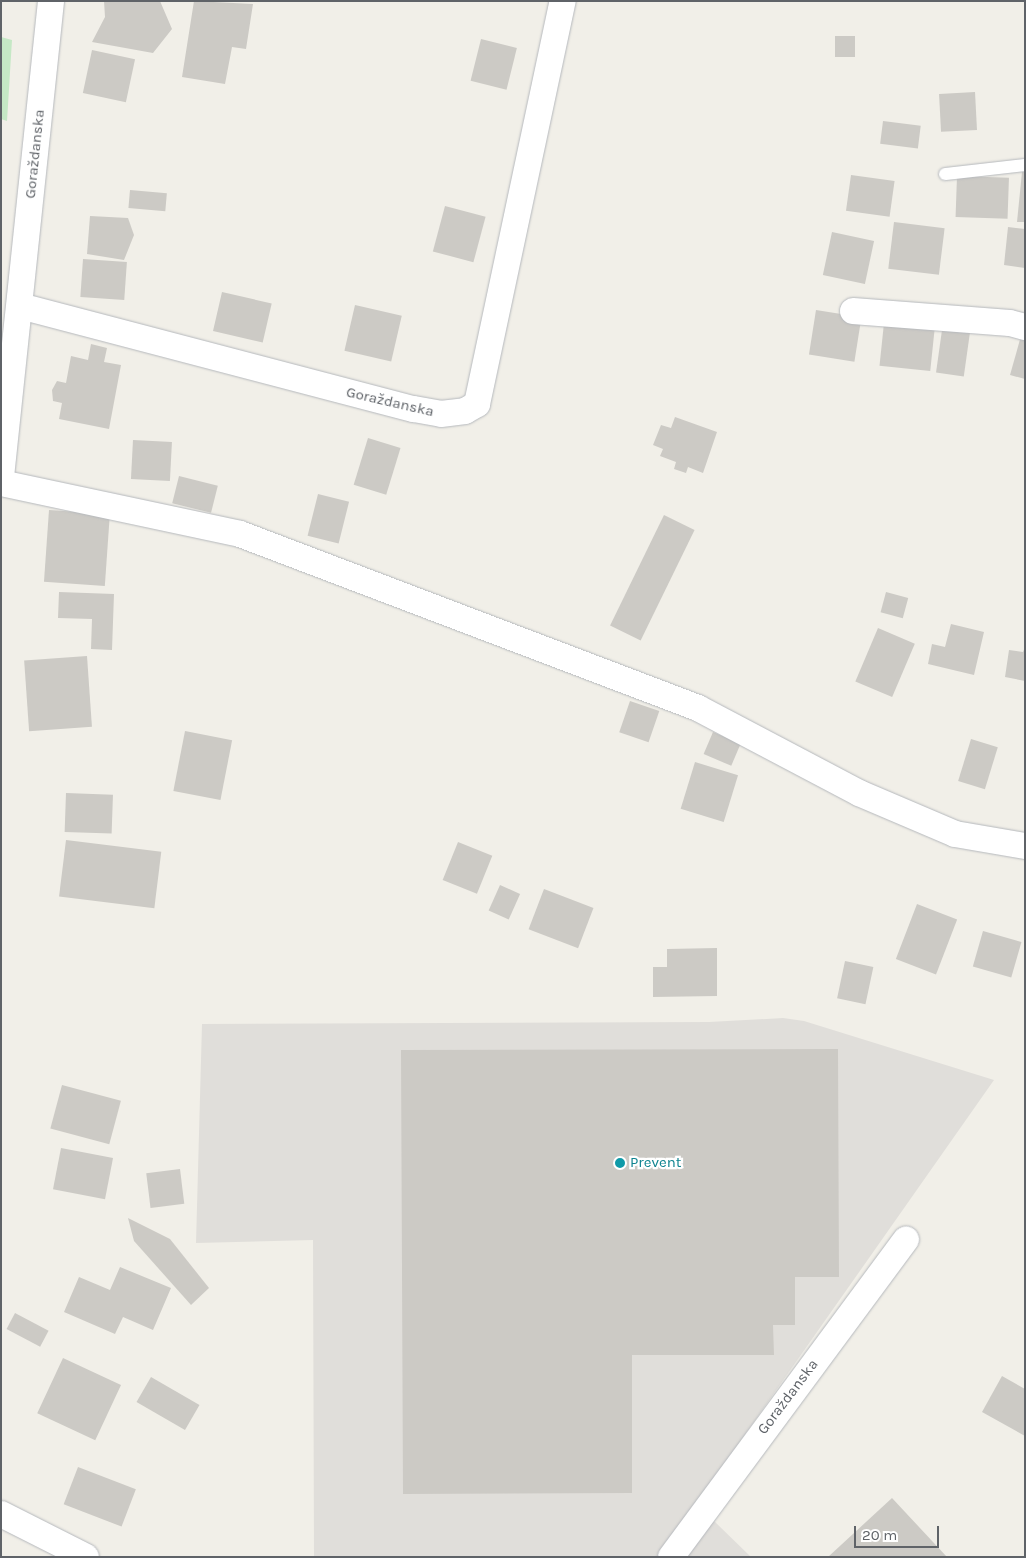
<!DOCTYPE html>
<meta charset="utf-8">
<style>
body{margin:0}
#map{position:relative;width:1026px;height:1558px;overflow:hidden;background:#f1efe8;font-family:Karla,sans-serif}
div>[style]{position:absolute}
.industrial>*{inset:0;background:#e0deda}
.green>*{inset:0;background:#c5e8c5}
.building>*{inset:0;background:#cccac5;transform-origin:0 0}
.roads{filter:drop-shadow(0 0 1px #b5b8bc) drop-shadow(0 0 1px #b5b8bc)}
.lane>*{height:12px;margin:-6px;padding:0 6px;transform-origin:6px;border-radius:6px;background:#fff}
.street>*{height:26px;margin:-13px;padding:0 13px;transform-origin:13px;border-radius:13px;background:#fff}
.dots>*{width:14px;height:14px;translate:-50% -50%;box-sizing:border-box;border:2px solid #fff;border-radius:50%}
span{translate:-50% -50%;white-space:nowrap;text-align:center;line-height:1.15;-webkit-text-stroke:4.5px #fff;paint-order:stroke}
.street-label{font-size:15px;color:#5f6368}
.culture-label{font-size:15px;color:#0d838f}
.left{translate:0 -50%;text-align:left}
.frame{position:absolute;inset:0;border:2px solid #5f6368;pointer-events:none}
.scale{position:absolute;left:854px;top:1526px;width:85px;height:22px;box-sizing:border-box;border:2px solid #5f6368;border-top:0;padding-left:6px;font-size:15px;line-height:18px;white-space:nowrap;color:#5f6368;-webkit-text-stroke:4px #fff;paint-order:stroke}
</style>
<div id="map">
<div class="industrial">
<i style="clip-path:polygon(783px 1018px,804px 1021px,994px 1080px,659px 1557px,314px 1557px,313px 1240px,196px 1243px,202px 1024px,709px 1022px)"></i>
<i style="clip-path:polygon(713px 1520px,751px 1557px,685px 1557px)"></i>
</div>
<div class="green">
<i style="clip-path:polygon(1px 37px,12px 40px,7px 121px,1px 119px)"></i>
</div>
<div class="building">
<i style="clip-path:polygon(104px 1px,160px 1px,172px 29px,153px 53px,92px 42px,105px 17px)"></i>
<i style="clip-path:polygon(194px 1px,253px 4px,246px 49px,232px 47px,225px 84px,182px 77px)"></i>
<i style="left:835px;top:36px;width:20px;height:21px"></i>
<i style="left:481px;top:39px;width:37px;height:43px;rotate:14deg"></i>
<i style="left:92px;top:50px;width:44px;height:44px;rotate:12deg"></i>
<i style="left:975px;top:92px;width:38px;height:36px;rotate:87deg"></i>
<i style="left:883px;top:121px;width:38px;height:23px;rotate:7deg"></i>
<i style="clip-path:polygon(1022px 172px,1025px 172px,1025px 222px,1017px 222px)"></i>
<i style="left:851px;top:175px;width:44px;height:36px;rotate:8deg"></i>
<i style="left:957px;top:176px;width:52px;height:41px;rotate:2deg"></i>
<i style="left:130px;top:190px;width:37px;height:18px;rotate:5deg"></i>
<i style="left:445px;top:206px;width:42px;height:47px;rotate:15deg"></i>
<i style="clip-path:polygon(90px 216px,128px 218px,134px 235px,124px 260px,87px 254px)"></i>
<i style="left:894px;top:222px;width:51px;height:47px;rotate:7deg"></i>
<i style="clip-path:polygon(1008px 227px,1025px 229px,1025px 268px,1004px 265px)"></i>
<i style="left:832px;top:232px;width:43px;height:44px;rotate:12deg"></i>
<i style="left:83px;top:259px;width:44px;height:38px;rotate:4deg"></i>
<i style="left:222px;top:292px;width:51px;height:40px;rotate:13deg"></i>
<i style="left:355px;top:305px;width:48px;height:47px;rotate:13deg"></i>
<i style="left:816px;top:310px;width:46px;height:45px;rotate:9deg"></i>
<i style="left:884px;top:323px;width:51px;height:43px;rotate:6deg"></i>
<i style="left:943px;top:323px;width:28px;height:50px;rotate:8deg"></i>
<i style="clip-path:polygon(1021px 336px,1025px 338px,1025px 379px,1010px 375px)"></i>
<i style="clip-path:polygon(91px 344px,107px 348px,104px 362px,121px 365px,109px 429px,59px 419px,62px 403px,53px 401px,52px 390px,57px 381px,66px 383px,71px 356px,88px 360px)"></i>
<i style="clip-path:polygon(675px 417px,717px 432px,703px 473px,688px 467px,686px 473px,674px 469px,676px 462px,660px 456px,663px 449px,653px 445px,661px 425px,671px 428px)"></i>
<i style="left:368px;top:438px;width:34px;height:49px;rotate:17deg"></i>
<i style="left:133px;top:440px;width:39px;height:39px;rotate:3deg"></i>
<i style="left:179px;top:476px;width:40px;height:28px;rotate:14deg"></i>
<i style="left:318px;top:494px;width:32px;height:43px;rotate:14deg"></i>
<i style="left:49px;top:510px;width:61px;height:72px;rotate:4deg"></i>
<i style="left:664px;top:515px;width:34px;height:123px;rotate:26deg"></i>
<i style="clip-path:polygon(59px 592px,114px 594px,112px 650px,91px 649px,92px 619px,58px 618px)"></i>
<i style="left:886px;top:592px;width:23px;height:21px;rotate:15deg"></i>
<i style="clip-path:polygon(951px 624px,984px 632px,974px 675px,928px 664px,932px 644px,945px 647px)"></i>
<i style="left:878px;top:628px;width:40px;height:58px;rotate:23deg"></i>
<i style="clip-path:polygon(1025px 647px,1025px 681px,1005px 677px,1009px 650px,1023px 652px)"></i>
<i style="left:87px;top:656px;width:71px;height:63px;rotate:86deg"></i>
<i style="left:630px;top:701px;width:31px;height:33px;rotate:19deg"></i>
<i style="left:185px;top:731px;width:48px;height:61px;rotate:11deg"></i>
<i style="left:713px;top:732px;width:30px;height:24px;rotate:23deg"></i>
<i style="left:971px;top:739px;width:28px;height:44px;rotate:17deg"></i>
<i style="left:695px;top:762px;width:45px;height:49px;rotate:17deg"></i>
<i style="left:66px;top:793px;width:47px;height:39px;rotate:2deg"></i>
<i style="left:66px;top:840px;width:96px;height:57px;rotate:7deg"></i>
<i style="left:458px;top:842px;width:37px;height:41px;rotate:22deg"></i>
<i style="left:500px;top:885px;width:22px;height:28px;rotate:24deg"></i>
<i style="left:544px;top:889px;width:53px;height:43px;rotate:21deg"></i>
<i style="left:917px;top:904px;width:43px;height:59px;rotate:21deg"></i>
<i style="left:983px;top:931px;width:40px;height:37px;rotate:16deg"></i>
<i style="clip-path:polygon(717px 948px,717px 996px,653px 997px,653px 967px,667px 967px,667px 949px)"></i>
<i style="left:845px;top:961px;width:29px;height:38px;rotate:12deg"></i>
<i style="clip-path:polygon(838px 1049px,839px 1277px,795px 1277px,795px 1325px,773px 1325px,774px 1355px,632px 1355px,632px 1493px,403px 1494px,401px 1050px)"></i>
<i style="left:62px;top:1085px;width:61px;height:45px;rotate:15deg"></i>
<i style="left:61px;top:1148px;width:53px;height:42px;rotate:11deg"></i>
<i style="left:180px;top:1169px;width:35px;height:34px;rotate:83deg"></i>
<i style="clip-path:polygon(128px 1218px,170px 1239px,209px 1288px,191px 1305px,134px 1241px)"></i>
<i style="clip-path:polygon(120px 1267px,171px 1288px,153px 1330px,123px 1317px,115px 1334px,64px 1312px,79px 1277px,110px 1290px)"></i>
<i style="left:15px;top:1313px;width:38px;height:18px;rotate:28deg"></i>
<i style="left:63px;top:1358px;width:64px;height:61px;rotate:25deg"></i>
<i style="clip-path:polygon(1002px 1376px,1025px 1389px,1025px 1436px,982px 1412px)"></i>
<i style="left:151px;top:1377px;width:56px;height:29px;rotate:30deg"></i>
<i style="left:78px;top:1467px;width:62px;height:40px;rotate:21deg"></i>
<i style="clip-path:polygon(892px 1498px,947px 1557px,828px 1557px)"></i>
</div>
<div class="roads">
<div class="lane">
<i style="left:945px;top:174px;width:81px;rotate:-6.4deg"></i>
</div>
<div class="street">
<i style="left:20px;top:306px;width:407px;rotate:14.7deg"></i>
<i style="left:414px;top:409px;width:27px;rotate:10deg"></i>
<i style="left:441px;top:414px;width:24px;rotate:-7deg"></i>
<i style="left:465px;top:411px;width:14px;rotate:-30deg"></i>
<i style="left:477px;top:404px;width:412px;rotate:-78deg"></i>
<i style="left:853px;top:311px;width:157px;rotate:4.4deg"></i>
<i style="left:1010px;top:323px;width:16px;rotate:15deg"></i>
<i style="left:1px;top:477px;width:479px;rotate:-84deg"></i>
<i style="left:1px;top:483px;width:244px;rotate:12deg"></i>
<i style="left:240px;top:534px;width:490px;rotate:20.8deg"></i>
<i style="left:698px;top:708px;width:182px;rotate:27.8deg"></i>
<i style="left:859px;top:793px;width:104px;rotate:23.1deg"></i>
<i style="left:955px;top:834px;width:71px;rotate:9.7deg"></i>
<i style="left:1px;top:1514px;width:95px;rotate:26.8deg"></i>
<i style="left:671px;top:1557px;width:395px;rotate:-53.5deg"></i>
</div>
</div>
<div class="dots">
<i style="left:620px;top:1163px;background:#0f9aa8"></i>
</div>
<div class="street-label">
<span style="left:35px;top:154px;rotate:-84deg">Goraždanska</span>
<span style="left:390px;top:402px;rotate:13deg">Goraždanska</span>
<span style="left:788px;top:1397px;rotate:-53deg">Goraždanska</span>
</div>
<div class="culture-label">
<span class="left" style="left:630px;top:1163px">Prevent</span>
</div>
<div class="frame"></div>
<div class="scale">20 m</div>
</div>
